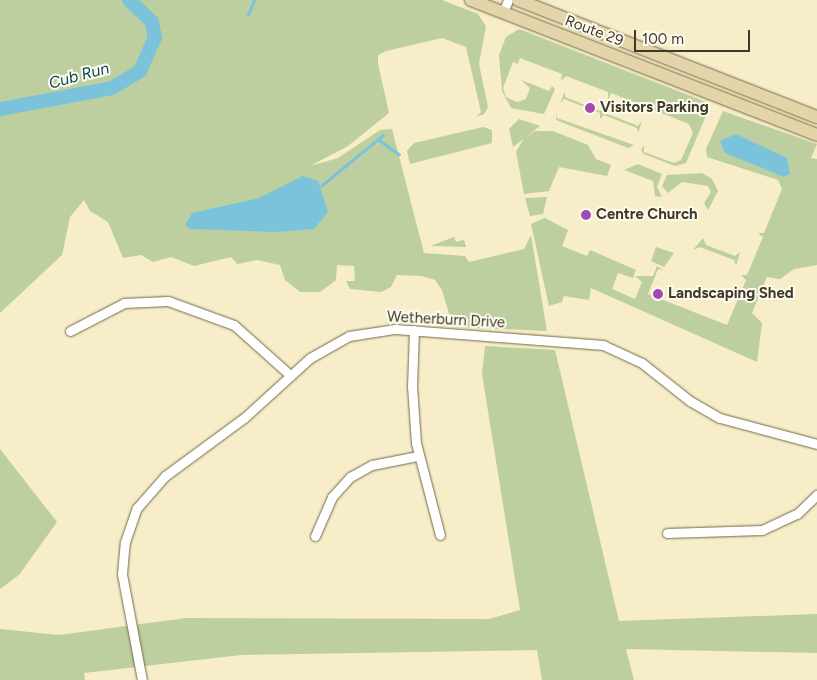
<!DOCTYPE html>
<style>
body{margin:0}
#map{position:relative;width:817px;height:680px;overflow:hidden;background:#f7edc8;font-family:Figtree,sans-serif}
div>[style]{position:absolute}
.green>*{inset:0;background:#bdcf9f}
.water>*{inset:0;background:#7ac3db}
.stream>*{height:2.5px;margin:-1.25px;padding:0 1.25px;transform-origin:1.25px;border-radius:1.25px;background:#7ac3db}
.river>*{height:14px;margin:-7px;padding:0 7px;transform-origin:7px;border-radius:7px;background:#7ac3db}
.roads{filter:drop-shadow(0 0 1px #716948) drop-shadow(0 0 1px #716948)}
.street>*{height:9px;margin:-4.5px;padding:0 4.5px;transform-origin:4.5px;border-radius:4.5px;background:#fff}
.primary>*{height:12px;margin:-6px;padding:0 6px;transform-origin:6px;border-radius:6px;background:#e3d4a9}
.dots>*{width:14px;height:14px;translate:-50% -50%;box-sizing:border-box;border:2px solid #fefbec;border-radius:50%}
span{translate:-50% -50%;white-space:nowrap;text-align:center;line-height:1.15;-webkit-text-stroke:4px #fefbec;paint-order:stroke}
.street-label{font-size:15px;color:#3d392b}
.poi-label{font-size:15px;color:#3d392b;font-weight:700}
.left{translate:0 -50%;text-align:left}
.water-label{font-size:16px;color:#034858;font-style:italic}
.scale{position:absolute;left:634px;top:30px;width:116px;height:22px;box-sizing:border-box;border:2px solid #3d392b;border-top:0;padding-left:6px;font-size:15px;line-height:18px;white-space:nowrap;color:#3d392b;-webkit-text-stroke:4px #fefbec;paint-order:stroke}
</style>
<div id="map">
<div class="green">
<i style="clip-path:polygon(0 0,442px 0,478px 14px,486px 26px,479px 64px,488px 107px,484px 114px,476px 117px,481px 112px,466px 47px,442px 38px,386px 51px,378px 55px,378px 64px,389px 113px,348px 146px,310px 166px,338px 158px,380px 130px,392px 129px,424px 253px,465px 256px,469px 262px,524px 249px,531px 235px,547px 331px,453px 327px,442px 290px,435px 280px,422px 276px,397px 275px,391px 287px,381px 292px,350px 289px,346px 281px,355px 281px,354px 266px,337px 265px,336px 280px,320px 292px,300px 292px,285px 280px,280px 265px,257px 260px,237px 264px,231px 257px,194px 266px,171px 257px,153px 262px,141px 255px,123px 258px,108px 222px,90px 211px,84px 200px,70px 217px,62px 255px,0 313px)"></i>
<i style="clip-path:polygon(519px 29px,706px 102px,708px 111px,686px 163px,675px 166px,644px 154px,641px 150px,644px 145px,644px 152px,674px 163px,681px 160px,693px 133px,689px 124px,611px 93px,608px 99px,608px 92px,566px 76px,561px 81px,562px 74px,520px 58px,518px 64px,513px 62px,503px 88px,506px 97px,517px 102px,526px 99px,530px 88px,521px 80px,549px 91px,552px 86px,555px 89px,544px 114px,511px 108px,502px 91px,499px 55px,506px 37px)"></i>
<i style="clip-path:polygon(565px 91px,565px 97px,600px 111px,605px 107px,605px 113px,638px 126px,642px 121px,638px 133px,637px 128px,604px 115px,600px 119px,600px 113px,564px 99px,560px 103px)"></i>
<i style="clip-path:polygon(557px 111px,557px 118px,634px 145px,628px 148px,556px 120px)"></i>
<i style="clip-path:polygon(723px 111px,817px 144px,811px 158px,817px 159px,817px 265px,794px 269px,780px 279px,767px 277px,752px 313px,762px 323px,757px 362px,591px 288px,589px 300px,564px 296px,562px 302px,549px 306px,531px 224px,545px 218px,568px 230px,562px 246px,587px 256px,590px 250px,636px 270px,633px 278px,618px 273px,612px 289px,635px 299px,642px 282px,635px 276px,653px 276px,657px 266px,663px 270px,658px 269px,648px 294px,727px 325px,746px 280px,741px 275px,747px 275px,763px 237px,758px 233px,764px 233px,782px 189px,778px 180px,707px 157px,706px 149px)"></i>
<i style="clip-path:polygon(519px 119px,540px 126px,513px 147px,509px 129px)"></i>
<i style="clip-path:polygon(483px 127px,492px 130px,492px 143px,410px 164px,407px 151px,414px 143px)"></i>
<i style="clip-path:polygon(535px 131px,553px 131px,588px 145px,596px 159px,611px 165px,607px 176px,559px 167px,549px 191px,524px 194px,516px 152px,524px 138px)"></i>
<i style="clip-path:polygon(638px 164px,662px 174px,657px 187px,662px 197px,655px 196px,653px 181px,624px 170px)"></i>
<i style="clip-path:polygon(702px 173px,712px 179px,718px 191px,708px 210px,704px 203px,711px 192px,708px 186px,682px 182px,668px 193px,662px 186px,667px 175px)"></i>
<i style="clip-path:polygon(547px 197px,543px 214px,530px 216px,525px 198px)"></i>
<i style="clip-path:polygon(454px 237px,456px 242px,464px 240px,466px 247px,430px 246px)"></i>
<i style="clip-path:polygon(703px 238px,706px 245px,735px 256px,740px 252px,736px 266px,734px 260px,700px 247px,693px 250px)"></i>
<i style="clip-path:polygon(656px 247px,674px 253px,664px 267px,651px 261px)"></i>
<i style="clip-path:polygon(485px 346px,555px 350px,619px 621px,817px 614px,817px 653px,626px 649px,634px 680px,542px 680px,537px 650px,241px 655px,84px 673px,85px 680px,0 680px,0 629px,59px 635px,186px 618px,489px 619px,520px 610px,482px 374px)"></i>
<i style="clip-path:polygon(0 449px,57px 522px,19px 575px,0 589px)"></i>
</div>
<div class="water">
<i style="clip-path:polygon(736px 134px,787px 158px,790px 174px,784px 177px,725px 153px,720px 141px)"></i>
<i style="clip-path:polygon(303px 176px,318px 181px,328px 212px,314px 229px,275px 232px,190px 229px,185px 225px,192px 213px,259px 198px)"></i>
</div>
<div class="stream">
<i style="left:248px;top:15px;width:16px;rotate:-68deg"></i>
<i style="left:378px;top:139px;width:26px;rotate:36deg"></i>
<i style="left:321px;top:186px;width:80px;rotate:-39.4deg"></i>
</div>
<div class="river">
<i style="left:0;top:109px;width:114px;rotate:-10.6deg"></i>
<i style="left:112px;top:88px;width:33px;rotate:-31deg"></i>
<i style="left:140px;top:71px;width:36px;rotate:-66deg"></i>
<i style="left:155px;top:38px;width:16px;rotate:-101deg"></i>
<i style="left:152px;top:22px;width:32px;rotate:-136deg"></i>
</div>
<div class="roads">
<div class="street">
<i style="left:503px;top:12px;width:13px;rotate:-67deg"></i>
<i style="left:414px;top:330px;width:56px;rotate:92deg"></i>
<i style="left:412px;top:386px;width:57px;rotate:86deg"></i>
<i style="left:416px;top:443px;width:95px;rotate:75.4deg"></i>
<i style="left:70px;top:331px;width:61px;rotate:-27.4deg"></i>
<i style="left:124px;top:303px;width:44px;rotate:-2.6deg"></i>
<i style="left:168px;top:301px;width:70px;rotate:20deg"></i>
<i style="left:234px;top:325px;width:76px;rotate:41.8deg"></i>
<i style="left:667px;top:533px;width:95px;rotate:-1.8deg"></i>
<i style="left:762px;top:530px;width:38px;rotate:-25deg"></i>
<i style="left:797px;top:514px;width:28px;rotate:-44deg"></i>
<i style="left:315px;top:536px;width:43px;rotate:-66.4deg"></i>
<i style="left:332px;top:497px;width:27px;rotate:-48deg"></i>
<i style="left:350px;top:477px;width:25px;rotate:-29deg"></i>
<i style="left:372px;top:465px;width:47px;rotate:-11.1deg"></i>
<i style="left:142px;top:680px;width:108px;rotate:-100.7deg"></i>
<i style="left:122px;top:574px;width:32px;rotate:-85deg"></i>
<i style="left:125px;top:542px;width:36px;rotate:-71deg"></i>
<i style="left:137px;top:508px;width:43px;rotate:-48.8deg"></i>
<i style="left:165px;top:476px;width:98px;rotate:-36.3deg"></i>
<i style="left:244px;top:418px;width:89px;rotate:-42.3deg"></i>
<i style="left:310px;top:358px;width:45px;rotate:-29.4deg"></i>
<i style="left:349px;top:336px;width:47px;rotate:-8.7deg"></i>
<i style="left:395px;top:329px;width:209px;rotate:4.4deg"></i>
<i style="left:603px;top:345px;width:43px;rotate:24.8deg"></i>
<i style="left:642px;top:363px;width:61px;rotate:38.4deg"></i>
<i style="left:690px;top:401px;width:34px;rotate:30deg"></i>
<i style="left:720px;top:418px;width:100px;rotate:15deg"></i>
</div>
<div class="primary">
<i style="left:471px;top:0;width:371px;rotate:21.3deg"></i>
<i style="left:518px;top:0;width:321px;rotate:21.4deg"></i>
</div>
</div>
<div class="dots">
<i style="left:590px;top:108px;background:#a549b3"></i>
<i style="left:586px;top:215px;background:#a549b3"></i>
<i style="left:658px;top:294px;background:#a549b3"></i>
</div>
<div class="street-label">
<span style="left:594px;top:31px;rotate:21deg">Route 29</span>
<span style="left:446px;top:320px;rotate:3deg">Wetherburn Drive</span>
</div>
<div class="poi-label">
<span class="left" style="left:600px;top:108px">Visitors Parking</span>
<span class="left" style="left:596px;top:215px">Centre Church</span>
<span class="left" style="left:668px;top:294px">Landscaping Shed</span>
</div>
<div class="water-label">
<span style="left:79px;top:76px;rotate:-15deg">Cub Run</span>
</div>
<div class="scale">100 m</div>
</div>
